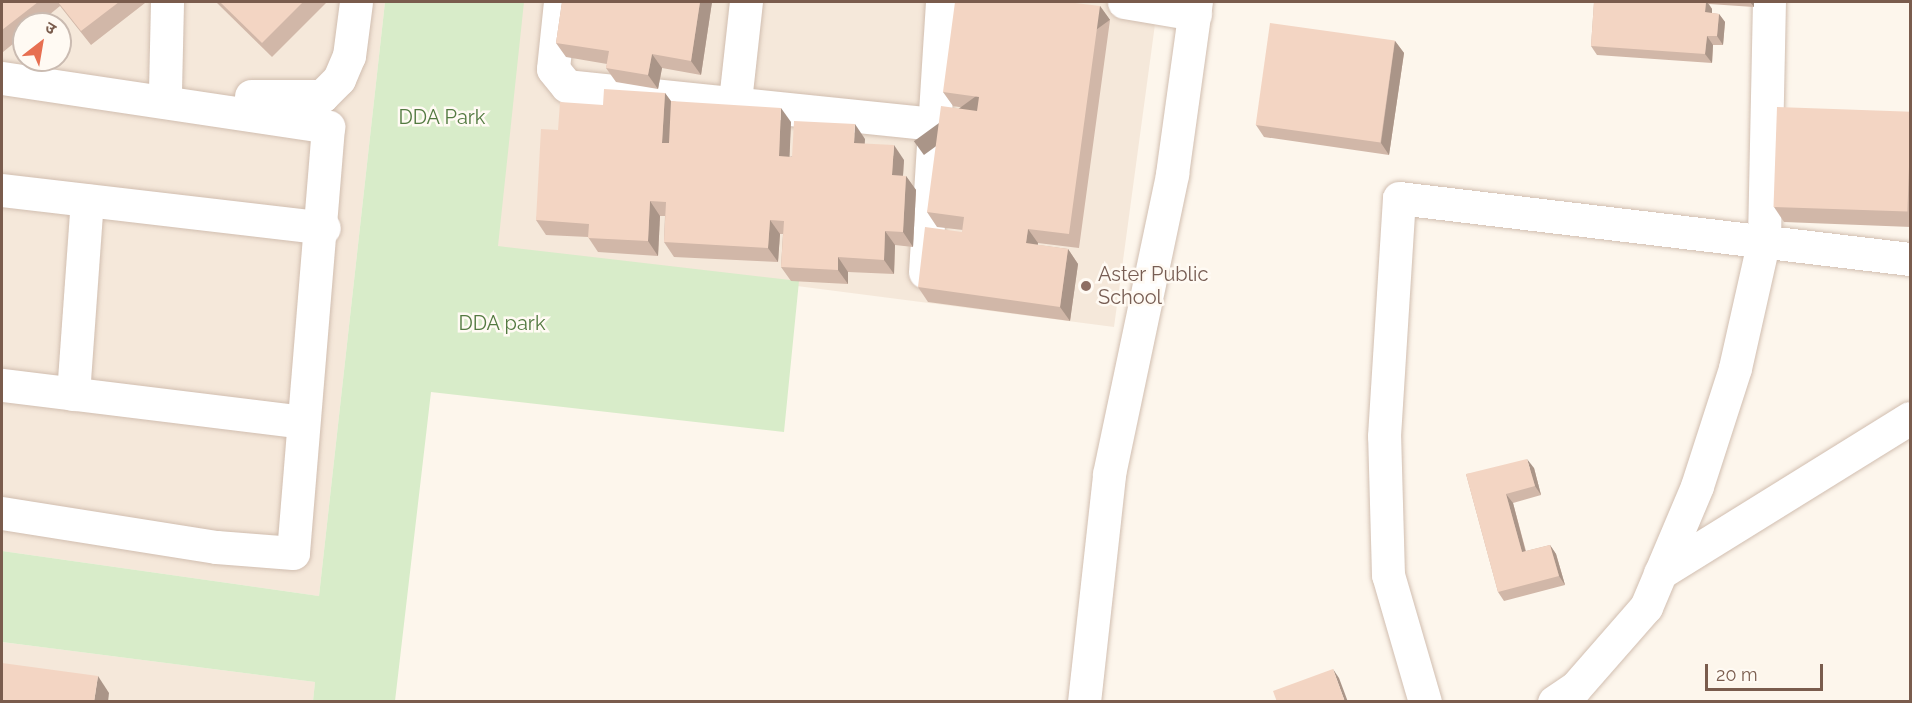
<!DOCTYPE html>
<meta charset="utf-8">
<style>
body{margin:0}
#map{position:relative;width:1912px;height:703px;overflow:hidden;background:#fdf6ec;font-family:Raleway,"Noto Sans Devanagari",sans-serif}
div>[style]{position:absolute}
.residential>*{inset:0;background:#f5e8da}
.green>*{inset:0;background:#d8ecc9}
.roads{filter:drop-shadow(0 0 2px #d1beb0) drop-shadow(0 0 2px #d1beb0)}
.minor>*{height:33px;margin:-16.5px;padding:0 16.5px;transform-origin:16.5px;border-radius:16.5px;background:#fff}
.wall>*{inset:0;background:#d1b7a8}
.shaded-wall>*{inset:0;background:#aa9588;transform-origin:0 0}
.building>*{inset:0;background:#f3d5c3;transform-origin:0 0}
.dots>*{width:16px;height:16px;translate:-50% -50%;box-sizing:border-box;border:3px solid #fffaf3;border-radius:50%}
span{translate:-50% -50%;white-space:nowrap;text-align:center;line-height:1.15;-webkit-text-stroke:5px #fffaf3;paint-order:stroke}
.park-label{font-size:20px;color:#537a41}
.education-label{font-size:20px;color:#785e54}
.left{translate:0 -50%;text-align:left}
.frame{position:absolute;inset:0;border:3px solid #7a5c4d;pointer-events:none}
.north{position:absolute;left:12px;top:12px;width:60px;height:60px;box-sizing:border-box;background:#fffaf3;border:2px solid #cabbb1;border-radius:50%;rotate:31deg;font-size:16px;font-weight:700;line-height:24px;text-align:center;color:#7a5c4d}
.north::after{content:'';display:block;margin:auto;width:21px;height:27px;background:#e76f51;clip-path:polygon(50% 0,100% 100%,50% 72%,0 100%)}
.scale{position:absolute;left:1705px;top:664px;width:118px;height:27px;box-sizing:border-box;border:3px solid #7a5c4d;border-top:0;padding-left:8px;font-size:18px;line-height:21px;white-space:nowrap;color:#7a5c4d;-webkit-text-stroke:4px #fffaf3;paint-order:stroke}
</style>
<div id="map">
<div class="residential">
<i style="clip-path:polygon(evenodd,2px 2px,385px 2px,319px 596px,2px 551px,2px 2px,24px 24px,60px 24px,60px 60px,24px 60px,24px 24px)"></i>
<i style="clip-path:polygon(522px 2px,1158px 2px,1114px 327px,496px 247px)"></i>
<i style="clip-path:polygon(2px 642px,315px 682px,313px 701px,2px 702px)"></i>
</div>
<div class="green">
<i style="clip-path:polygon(385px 2px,524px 2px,498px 246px,799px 281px,784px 432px,431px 392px,395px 701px,313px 701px,315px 682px,2px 642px,2px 551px,319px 596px)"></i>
</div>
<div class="roads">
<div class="minor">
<i style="left:560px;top:2px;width:67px;rotate:96deg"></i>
<i style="left:553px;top:69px;width:22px;rotate:51deg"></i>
<i style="left:567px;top:86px;width:369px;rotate:5.9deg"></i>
<i style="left:1124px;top:2px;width:72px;rotate:9.6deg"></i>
<i style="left:2px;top:78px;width:330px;rotate:8.5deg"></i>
<i style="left:328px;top:127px;width:427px;rotate:94.7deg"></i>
<i style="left:293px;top:553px;width:77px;rotate:-175.5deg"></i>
<i style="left:216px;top:547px;width:217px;rotate:-171deg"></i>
<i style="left:165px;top:91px;width:89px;rotate:-88.7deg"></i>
<i style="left:251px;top:96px;width:71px"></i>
<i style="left:322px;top:96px;width:24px;rotate:-45deg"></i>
<i style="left:339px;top:79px;width:25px;rotate:-67deg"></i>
<i style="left:349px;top:56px;width:54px;rotate:-82.6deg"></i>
<i style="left:735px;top:101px;width:100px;rotate:-83.7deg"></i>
<i style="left:2px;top:190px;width:324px;rotate:6.7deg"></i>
<i style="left:925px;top:272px;width:271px;rotate:-86.4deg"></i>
<i style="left:2px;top:385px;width:303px;rotate:7deg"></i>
<i style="left:73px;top:394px;width:194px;rotate:-85.9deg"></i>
<i style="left:1660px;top:573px;width:294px;rotate:-31.8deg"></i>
<i style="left:1084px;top:702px;width:229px;rotate:-83.7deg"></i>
<i style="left:1109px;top:474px;width:307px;rotate:-78.1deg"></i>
<i style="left:1172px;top:174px;width:174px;rotate:-82.1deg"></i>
<i style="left:1425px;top:702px;width:132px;rotate:-106.2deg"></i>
<i style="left:1388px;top:575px;width:139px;rotate:-91.6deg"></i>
<i style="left:1384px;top:436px;width:238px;rotate:-86.4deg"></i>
<i style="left:1399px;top:198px;width:515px;rotate:6.81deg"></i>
<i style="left:1554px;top:702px;width:25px;rotate:-34deg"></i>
<i style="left:1575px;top:688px;width:108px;rotate:-48.8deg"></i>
<i style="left:1646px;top:607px;width:131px;rotate:-67.1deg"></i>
<i style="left:1697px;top:486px;width:124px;rotate:-72.1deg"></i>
<i style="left:1735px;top:368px;width:132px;rotate:-77.3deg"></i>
<i style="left:1764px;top:239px;width:237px;rotate:-88.8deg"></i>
</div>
</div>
<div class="wall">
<i style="clip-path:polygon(2px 2px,143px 2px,145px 3px,91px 45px,60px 6px,38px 24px,24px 24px,24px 35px,3px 52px,2px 50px)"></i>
<i style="clip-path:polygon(216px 2px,327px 2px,272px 57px)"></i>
<i style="clip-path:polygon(562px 2px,712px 2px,701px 75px,662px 68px,658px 89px,616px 82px,606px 68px,607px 64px,566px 57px,556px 43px)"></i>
<i style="clip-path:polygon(1594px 2px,1754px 2px,1754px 7px,1709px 4px,1712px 9px,1712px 13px,1719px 14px,1725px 22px,1723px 45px,1713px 45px,1712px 63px,1597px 55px,1591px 46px)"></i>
<i style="clip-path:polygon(1100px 6px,1110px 20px,1079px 248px,1038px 243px,1038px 245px,1068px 249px,1078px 264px,1070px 321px,928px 302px,918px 287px,962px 232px,963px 230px,937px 227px,927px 212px,977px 110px,953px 106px,943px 92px)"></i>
<i style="clip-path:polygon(1395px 41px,1404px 53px,1389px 155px,1264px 137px,1256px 125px)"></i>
<i style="clip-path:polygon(665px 93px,671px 101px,791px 122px,789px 157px,865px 139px,864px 144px,904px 160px,903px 176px,906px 176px,916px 190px,913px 247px,895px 245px,894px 274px,848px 272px,848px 284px,791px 281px,781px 267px,783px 234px,780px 234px,778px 262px,674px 257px,664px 242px,665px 216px,660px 216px,658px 256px,598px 252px,588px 237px,546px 235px,536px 220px,558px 130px,603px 105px)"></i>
<i style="clip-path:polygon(1911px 112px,1911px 227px,1784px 222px,1774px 207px)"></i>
<i style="clip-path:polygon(1534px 468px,1541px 495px,1513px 503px,1526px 551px,1550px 545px,1556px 554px,1565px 585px,1504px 601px,1498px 592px,1466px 474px)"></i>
</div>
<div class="shaded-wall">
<i style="clip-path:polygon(700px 2px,712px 2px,701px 75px,691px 61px)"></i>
<i style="clip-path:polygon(1706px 2px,1707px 2px,1712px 9px,1712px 21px,1705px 12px)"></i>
<i style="clip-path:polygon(1750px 2px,1754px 2px,1754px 7px)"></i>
<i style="left:1100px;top:6px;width:17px;height:230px;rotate:54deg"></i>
<i style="clip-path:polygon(1719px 14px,1725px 22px,1723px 45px,1717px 36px)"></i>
<i style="clip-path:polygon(1707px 36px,1713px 45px,1712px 63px,1705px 54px)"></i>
<i style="clip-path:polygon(1395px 41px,1404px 53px,1389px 155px,1381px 143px)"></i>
<i style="clip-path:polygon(652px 54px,662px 68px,658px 89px,648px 75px)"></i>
<i style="clip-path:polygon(665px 93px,675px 107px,672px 157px,662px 143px)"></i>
<i style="clip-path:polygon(781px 108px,791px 122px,789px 170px,779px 156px)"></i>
<i style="clip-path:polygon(855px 124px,865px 139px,864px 157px,854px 143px)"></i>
<i style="clip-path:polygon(894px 145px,904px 160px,902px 189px,892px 175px)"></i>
<i style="clip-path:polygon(906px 176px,916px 190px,913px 247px,903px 232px)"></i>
<i style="clip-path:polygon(650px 201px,660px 216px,658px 256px,648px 241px)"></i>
<i style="clip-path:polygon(770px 220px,780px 234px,778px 262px,768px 248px)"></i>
<i style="clip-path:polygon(1028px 229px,1038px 243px,1036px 258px,1026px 243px)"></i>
<i style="clip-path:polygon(885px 231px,895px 245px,894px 274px,884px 260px)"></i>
<i style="clip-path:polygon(1068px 249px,1078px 264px,1070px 321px,1060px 307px)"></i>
<i style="clip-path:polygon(838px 257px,848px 272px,848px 284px,838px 270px)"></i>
<i style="clip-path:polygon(1527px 459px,1534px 468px,1541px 495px,1535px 486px)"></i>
<i style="clip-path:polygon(1506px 494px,1513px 503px,1528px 561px,1522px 552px)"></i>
<i style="clip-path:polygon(1550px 545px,1556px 554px,1565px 585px,1559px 576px)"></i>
<i style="clip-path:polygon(1333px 669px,1339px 678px,1348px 702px,1345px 702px)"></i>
<i style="clip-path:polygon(98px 676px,109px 693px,108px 702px,94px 702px)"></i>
</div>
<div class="building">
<i style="clip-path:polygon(2px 2px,38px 2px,2px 30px)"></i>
<i style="clip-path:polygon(58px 2px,119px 2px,81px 31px)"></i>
<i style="clip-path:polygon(220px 2px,303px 2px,262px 43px)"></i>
<i style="clip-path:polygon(562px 2px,700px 2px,691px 61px,652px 54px,648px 75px,606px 68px,609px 51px,556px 43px)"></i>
<i style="clip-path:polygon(955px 2px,1067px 2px,1100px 6px,1069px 234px,1028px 229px,1026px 243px,1068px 249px,1060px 307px,918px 287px,925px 227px,962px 232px,964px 217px,927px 212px,941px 106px,977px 111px,979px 97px,943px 92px)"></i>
<i style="clip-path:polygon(1594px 2px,1706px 2px,1705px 12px,1719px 14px,1717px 36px,1707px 36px,1705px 54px,1591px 46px)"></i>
<i style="left:1270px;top:23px;width:126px;height:103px;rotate:8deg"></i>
<i style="clip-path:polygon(604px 89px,665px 93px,662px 143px,669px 143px,671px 101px,781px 108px,779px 156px,792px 157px,794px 121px,855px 124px,854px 143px,894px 145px,892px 175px,906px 176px,903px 232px,885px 231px,884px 260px,838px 257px,838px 270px,781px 267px,784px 221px,770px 220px,768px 248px,664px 242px,666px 202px,650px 201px,648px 241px,588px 238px,589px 224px,536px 220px,541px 129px,558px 130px,560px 102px,603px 105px)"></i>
<i style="left:1777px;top:107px;width:134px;height:100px;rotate:2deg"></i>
<i style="clip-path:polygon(1527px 459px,1535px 486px,1506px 494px,1522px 552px,1550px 545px,1559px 576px,1498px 592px,1466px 474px)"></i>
<i style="clip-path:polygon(2px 663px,98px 676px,94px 702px,2px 702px)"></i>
<i style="clip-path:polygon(1333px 669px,1345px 702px,1277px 702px,1273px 691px)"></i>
</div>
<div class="dots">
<i style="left:1086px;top:286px;background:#8d6e63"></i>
</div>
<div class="park-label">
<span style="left:442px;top:117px">DDA Park</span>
<span style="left:502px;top:323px">DDA park</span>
</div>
<div class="education-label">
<span class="left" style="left:1098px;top:286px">Aster Public<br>School</span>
</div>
<div class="frame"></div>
<div class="north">उ</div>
<div class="scale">20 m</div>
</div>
